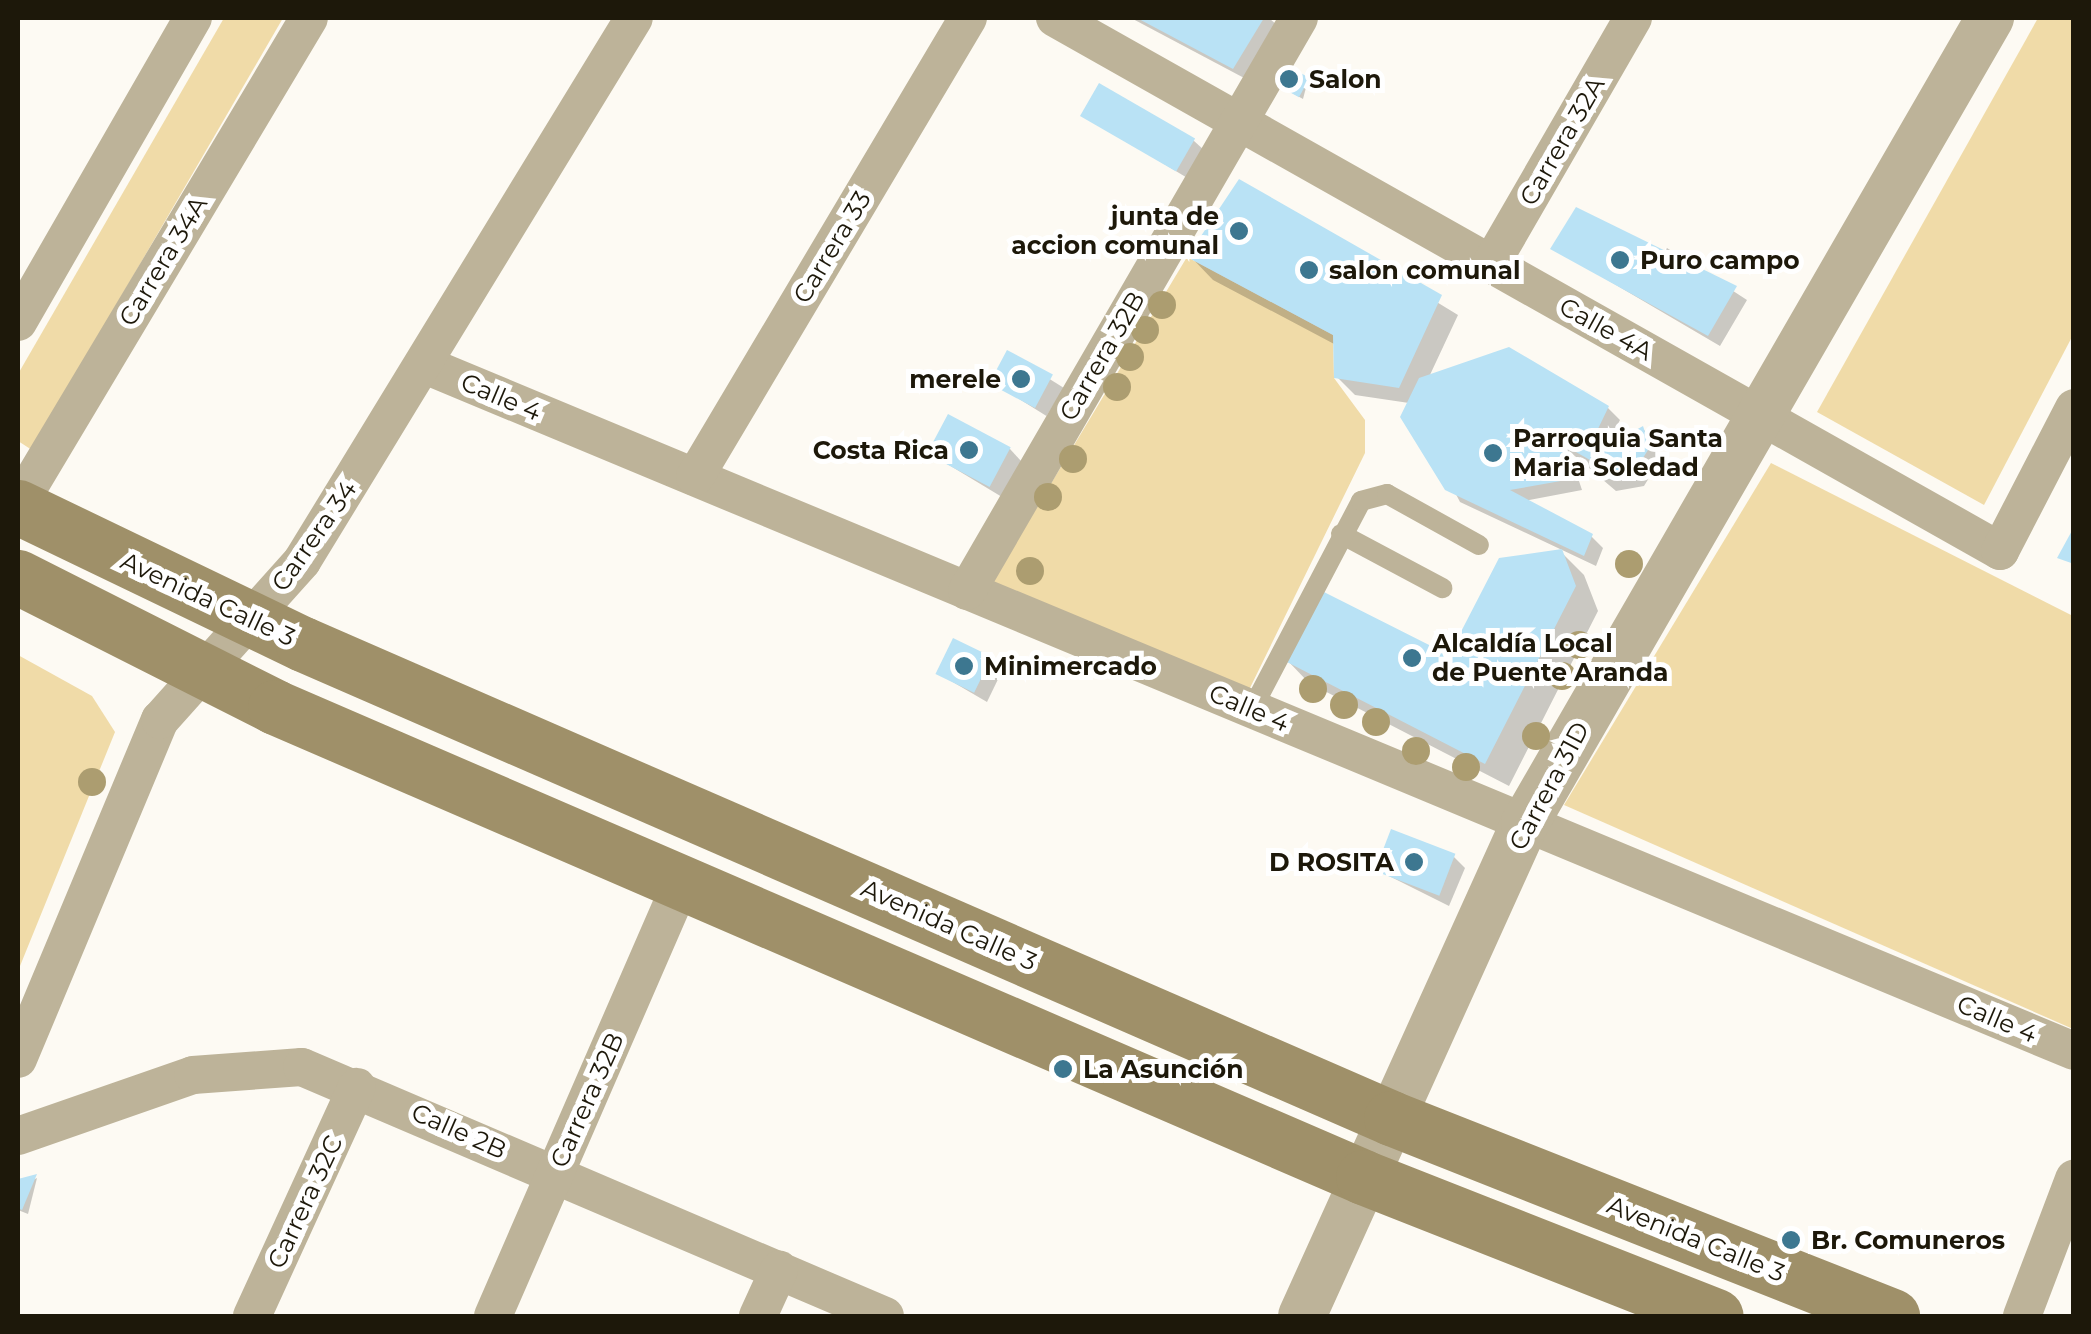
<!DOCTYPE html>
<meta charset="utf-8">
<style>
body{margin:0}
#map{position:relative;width:2091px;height:1334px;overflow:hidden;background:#fdfaf3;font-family:Montserrat,sans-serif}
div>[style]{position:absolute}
.green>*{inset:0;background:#f0dba8}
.shadow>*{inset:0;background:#0003;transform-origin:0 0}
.building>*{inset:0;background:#b9e2f5;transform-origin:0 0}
.service>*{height:20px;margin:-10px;padding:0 10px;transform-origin:10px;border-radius:10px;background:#bdb399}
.minor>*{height:38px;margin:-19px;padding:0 19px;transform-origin:19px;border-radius:19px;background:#bdb399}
.tertiary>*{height:48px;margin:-24px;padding:0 24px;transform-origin:24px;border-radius:24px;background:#bdb399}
.secondary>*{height:55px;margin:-27.5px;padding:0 27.5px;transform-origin:27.5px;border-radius:27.5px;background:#9f9069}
.trees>*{width:28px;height:28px;margin:-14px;border-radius:50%;background:#ac9d70}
.dots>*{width:28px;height:28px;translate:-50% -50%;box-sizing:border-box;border:5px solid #fff;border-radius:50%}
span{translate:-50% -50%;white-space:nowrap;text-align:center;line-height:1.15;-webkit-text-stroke:10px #fff;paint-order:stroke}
.poi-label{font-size:25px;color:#1d180a;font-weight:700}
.left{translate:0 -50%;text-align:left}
.right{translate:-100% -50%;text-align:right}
.street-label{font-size:25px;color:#1d180a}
.frame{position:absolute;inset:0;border:20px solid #1d180a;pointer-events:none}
</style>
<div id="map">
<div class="green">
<i style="clip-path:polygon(224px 18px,283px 18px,32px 450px,18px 441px,18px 374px)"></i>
<i style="clip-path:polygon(2038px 18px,2073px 18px,2073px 335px,1984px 505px,1817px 412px)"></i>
<i style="clip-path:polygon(1187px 257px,1333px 335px,1334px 378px,1365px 420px,1365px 453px,1247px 694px,987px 590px)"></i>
<i style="clip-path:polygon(1771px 463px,2073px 616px,2073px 1029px,1564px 805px)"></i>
<i style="clip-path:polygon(18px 655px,92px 696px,115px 732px,18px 971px)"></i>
</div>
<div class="shadow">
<i style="clip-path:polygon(1131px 18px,1269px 18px,1277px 25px,1246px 79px)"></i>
<i style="clip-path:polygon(1308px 80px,1303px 99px,1276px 84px)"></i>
<i style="clip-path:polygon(1083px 115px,1193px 140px,1205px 151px,1189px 179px)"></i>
<i style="clip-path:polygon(1240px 182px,1458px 315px,1429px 377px,1608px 408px,1620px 420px,1608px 443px,1643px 429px,1654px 440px,1660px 460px,1644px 486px,1616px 491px,1569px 451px,1582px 490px,1524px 501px,1591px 536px,1603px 548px,1596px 566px,1460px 502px,1409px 403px,1355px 395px,1337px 377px,1336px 345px,1213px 280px,1190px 256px)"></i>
<i style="clip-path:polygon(1553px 248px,1661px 258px,1667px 248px,1747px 300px,1720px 346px)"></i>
<i style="left:1008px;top:353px;width:66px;height:33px;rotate:32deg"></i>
<i style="clip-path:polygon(1010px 449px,1021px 461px,1002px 497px,929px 453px)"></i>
<i style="clip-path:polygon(1561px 552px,1584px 575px,1598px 611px,1509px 786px,1309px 683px,1286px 659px,1450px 659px)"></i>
<i style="clip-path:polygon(991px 659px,1002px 671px,987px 702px,939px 674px)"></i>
<i style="clip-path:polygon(1453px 856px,1465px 868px,1449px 906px,1377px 870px)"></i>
<i style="clip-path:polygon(37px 1178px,28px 1214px,18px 1210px,18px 1187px)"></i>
</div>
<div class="building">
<i style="clip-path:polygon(1137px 18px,1264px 18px,1233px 69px)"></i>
<i style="left:1279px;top:61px;width:35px;height:22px;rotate:29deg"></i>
<i style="left:1099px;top:83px;width:111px;height:38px;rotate:30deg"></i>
<i style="clip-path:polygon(1239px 179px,1442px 295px,1399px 388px,1334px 378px,1333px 335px,1187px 257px)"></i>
<i style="clip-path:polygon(1576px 207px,1737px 286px,1708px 336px,1550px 249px)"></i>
<i style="clip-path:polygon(1509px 347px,1609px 406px,1596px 433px,1613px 443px,1643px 426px,1650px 447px,1632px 475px,1602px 480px,1590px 460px,1560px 443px,1572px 479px,1510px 490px,1593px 534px,1584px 556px,1445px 490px,1400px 417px,1419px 378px)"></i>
<i style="left:1007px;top:350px;width:52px;height:38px;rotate:28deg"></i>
<i style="left:948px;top:414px;width:71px;height:45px;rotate:28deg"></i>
<i style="clip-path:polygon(2074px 527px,2074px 564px,2057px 558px)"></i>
<i style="clip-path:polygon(1562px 549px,1576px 586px,1485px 764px,1283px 660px,1318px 589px,1449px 655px,1499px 558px)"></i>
<i style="left:953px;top:638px;width:43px;height:40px;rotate:26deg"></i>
<i style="left:1391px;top:829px;width:69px;height:45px;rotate:21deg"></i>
<i style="clip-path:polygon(37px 1174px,22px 1210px,18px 1208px,18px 1179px)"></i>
</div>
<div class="service">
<i style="left:1341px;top:534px;width:115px;rotate:28.1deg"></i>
<i style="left:1252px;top:709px;width:235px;rotate:-62.3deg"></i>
<i style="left:1361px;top:501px;width:27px;rotate:-15deg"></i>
<i style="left:1387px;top:494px;width:105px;rotate:29deg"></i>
</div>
<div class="minor">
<i style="left:1055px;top:18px;width:1085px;rotate:29.42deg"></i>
<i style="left:2000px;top:551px;width:161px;rotate:-62.6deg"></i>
<i style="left:1491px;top:264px;width:284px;rotate:-60deg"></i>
<i style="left:18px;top:322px;width:351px;rotate:-60.1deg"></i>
<i style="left:425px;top:365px;width:1786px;rotate:22.59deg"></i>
<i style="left:695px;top:477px;width:534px;rotate:-59.26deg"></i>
<i style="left:18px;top:505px;width:567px;rotate:-59.14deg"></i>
<i style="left:967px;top:591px;width:662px;rotate:-59.91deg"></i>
<i style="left:18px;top:1059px;width:368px;rotate:-67.3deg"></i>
<i style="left:160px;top:720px;width:213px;rotate:-48.2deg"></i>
<i style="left:302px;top:561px;width:636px;rotate:-58.56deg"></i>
<i style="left:18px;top:1136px;width:185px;rotate:-19.2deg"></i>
<i style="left:193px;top:1075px;width:109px;rotate:-4.2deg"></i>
<i style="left:302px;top:1067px;width:634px;rotate:23.13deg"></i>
<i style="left:252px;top:1316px;width:252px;rotate:-65.4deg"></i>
<i style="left:493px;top:1316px;width:473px;rotate:-66.5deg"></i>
<i style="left:758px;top:1316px;width:51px;rotate:-65.5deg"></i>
<i style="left:2022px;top:1316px;width:147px;rotate:-69.2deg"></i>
</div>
<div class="tertiary">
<i style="left:1302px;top:1316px;width:541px;rotate:-65.66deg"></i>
<i style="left:1525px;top:823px;width:930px;rotate:-59.99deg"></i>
</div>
<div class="secondary">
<i style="left:18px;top:507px;width:316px;rotate:25.7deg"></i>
<i style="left:303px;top:644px;width:1187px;rotate:23.54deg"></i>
<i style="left:1391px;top:1118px;width:539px;rotate:21.56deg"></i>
<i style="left:18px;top:577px;width:288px;rotate:26.8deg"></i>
<i style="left:275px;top:707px;width:1185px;rotate:23.36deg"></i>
<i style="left:1363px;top:1177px;width:379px;rotate:21.5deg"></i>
</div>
<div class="trees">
<i style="left:1162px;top:305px"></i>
<i style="left:1145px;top:330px"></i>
<i style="left:1130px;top:357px"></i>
<i style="left:1117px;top:387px"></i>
<i style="left:1073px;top:459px"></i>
<i style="left:1048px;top:497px"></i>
<i style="left:1629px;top:564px"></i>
<i style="left:1030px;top:571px"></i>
<i style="left:1579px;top:645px"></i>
<i style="left:1562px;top:676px"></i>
<i style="left:1313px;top:689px"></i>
<i style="left:1344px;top:705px"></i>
<i style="left:1376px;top:722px"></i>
<i style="left:1536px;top:736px"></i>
<i style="left:1416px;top:751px"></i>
<i style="left:1466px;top:767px"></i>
<i style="left:92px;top:782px"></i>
</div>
<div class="dots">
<i style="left:1289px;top:79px;background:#3d7790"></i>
<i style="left:1239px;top:231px;background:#3d7790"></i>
<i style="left:1620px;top:260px;background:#3d7790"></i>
<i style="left:1309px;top:270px;background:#3d7790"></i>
<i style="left:1021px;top:379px;background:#3d7790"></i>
<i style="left:969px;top:450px;background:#3d7790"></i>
<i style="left:1493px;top:453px;background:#3d7790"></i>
<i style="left:1412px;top:658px;background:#3d7790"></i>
<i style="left:964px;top:666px;background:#3d7790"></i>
<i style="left:1414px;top:862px;background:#3d7790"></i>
<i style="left:1063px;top:1069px;background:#3d7790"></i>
<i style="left:1791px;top:1240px;background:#3d7790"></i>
</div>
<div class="poi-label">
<span class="left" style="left:1309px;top:79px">Salon</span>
<span class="right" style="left:1219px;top:231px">junta de<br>accion comunal</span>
<span class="left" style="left:1640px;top:260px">Puro campo</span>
<span class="left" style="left:1329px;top:270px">salon comunal</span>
<span class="right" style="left:1001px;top:379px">merele</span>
<span class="left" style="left:1513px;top:453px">Parroquia Santa<br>Maria Soledad</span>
<span class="right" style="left:949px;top:450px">Costa Rica</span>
<span class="left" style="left:1432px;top:658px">Alcaldía Local<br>de Puente Aranda</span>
<span class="left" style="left:984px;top:666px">Minimercado</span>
<span class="right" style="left:1394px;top:862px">D ROSITA</span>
<span class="left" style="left:1083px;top:1069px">La Asunción</span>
<span class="left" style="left:1811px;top:1240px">Br. Comuneros</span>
</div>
<div class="street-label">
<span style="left:1562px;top:141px;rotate:-60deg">Carrera 32A</span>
<span style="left:832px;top:247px;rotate:-59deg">Carrera 33</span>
<span style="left:163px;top:261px;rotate:-59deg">Carrera 34A</span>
<span style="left:1606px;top:329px;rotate:29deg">Calle 4A</span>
<span style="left:1102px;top:356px;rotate:-60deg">Carrera 32B</span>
<span style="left:501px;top:397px;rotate:23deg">Calle 4</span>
<span style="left:314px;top:536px;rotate:-55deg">Carrera 34</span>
<span style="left:208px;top:599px;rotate:25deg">Avenida Calle 3</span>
<span style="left:1249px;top:708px;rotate:23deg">Calle 4</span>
<span style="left:1549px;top:786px;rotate:-62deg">Carrera 31D</span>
<span style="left:949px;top:925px;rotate:24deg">Avenida Calle 3</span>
<span style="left:1997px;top:1019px;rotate:23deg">Calle 4</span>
<span style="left:587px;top:1100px;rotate:-66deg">Carrera 32B</span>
<span style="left:459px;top:1131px;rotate:24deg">Calle 2B</span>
<span style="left:305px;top:1202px;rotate:-65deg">Carrera 32C</span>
<span style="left:1696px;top:1239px;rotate:22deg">Avenida Calle 3</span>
</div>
<div class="frame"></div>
</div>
